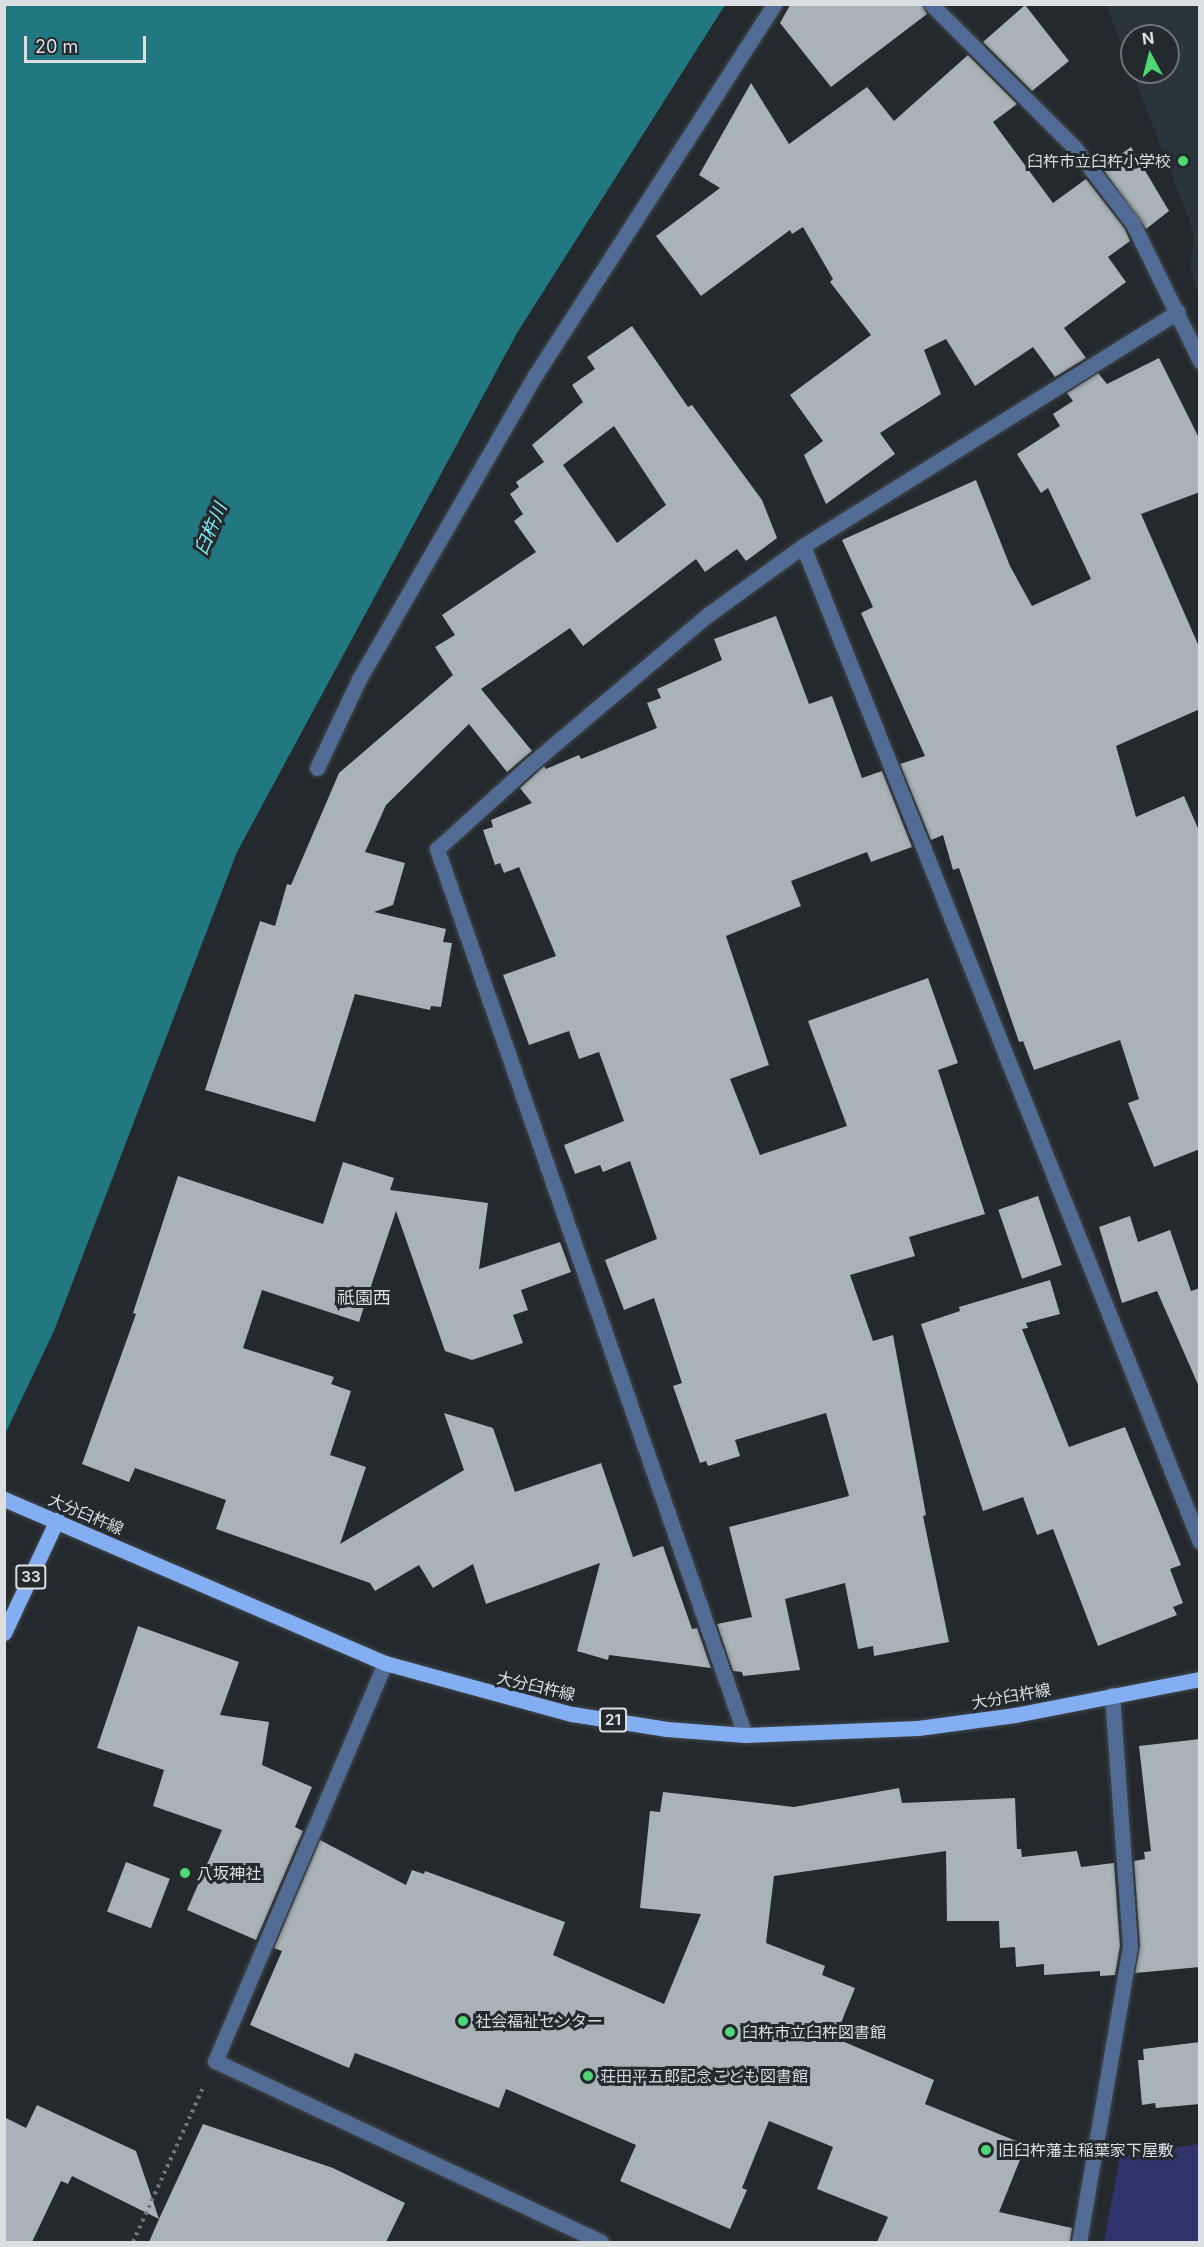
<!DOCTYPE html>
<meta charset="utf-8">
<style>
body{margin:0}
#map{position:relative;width:1204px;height:2247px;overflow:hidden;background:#23292d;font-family:Inter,"Noto Sans JP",sans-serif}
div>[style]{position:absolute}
.built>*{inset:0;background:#29343b}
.green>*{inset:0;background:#30336c}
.water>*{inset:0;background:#227880}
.building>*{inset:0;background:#a9b2b6;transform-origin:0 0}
.path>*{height:4px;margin-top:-2px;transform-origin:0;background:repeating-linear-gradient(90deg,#72777b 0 3px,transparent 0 7.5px)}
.roads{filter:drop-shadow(0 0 2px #40464a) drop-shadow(0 0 2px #40464a)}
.minor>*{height:15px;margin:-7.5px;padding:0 7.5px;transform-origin:7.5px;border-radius:7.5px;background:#516b94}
.major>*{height:15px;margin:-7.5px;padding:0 7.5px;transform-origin:7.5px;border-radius:7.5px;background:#83aef1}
.dots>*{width:16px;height:16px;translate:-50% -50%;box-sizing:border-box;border:3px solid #23292d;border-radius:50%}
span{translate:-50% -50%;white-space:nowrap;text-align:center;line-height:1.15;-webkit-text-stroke:6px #23292d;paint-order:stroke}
.shield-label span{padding:2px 4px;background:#23292d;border:2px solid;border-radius:4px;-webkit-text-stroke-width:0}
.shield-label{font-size:15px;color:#dbdfe2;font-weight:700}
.poi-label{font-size:16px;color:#dbdfe2}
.right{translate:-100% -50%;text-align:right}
.left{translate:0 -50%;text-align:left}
.street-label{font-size:16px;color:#dbdfe2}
.water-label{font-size:18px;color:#81f1fc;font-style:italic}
.neighbourhood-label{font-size:18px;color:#dbdfe2}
.frame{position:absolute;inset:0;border:6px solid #dbdfe2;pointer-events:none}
.north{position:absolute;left:1120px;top:24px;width:60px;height:60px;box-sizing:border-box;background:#23292d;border:2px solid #6d7275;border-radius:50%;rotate:353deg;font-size:16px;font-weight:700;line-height:24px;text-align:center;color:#dbdfe2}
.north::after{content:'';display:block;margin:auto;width:21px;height:27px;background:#4fd675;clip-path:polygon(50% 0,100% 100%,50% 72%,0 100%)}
.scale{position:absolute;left:24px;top:36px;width:122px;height:27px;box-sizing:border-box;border:3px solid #dbdfe2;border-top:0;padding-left:8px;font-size:18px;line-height:21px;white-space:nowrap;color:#dbdfe2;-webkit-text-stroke:4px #23292d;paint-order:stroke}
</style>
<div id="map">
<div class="built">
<i style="clip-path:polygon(1106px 5px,1199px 5px,1199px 297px,1190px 266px,1194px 239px,1189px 219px,1132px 72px,1168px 72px,1168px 36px,1132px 36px,1132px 71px)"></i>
</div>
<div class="green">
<i style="clip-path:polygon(1199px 2144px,1199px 2242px,1104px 2242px,1120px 2156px)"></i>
</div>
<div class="water">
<i style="clip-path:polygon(5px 4px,725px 5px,517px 333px,237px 852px,54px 1331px,5px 1434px)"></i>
</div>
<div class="building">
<i style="clip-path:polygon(922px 4px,927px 14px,831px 87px,780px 23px,790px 5px)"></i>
<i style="clip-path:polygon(1025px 5px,1069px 61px,1032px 91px,983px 42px)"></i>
<i style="clip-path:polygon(968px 55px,1017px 104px,993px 122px,1053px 203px,1086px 179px,1125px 229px,1130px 241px,1108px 257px,1126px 282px,1064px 328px,1086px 358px,1055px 377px,1033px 347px,975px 386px,946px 339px,924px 350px,941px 394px,880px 433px,895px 454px,826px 504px,804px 455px,823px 441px,790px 395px,871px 335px,830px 282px,833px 279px,803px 227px,792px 234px,790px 230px,701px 296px,656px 236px,720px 188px,699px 175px,751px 83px,789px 144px,867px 87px,894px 121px)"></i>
<i style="clip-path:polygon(1131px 147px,1169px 211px,1146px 229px,1102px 168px)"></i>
<i style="clip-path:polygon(evenodd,632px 326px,688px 407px,692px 405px,762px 500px,777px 538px,746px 561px,737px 549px,705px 572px,696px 559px,583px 646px,570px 628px,481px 689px,532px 751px,507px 772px,469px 724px,386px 805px,365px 852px,405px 863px,393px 905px,374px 912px,446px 929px,443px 942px,452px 943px,441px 1007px,431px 1006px,430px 1010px,355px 994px,315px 1122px,205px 1090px,260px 921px,275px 926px,287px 884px,291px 885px,339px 773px,453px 675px,435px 647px,455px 635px,442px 615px,536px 552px,514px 521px,523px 514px,510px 494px,519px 487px,516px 482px,544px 462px,532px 445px,583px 402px,572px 385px,595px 369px,587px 357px,632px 326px,614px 426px,666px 505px,617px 543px,563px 465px,614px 426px)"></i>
<i style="clip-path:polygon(1159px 358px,1200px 440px,1200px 492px,1141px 514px,1200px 649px,1200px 709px,1116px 746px,1136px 817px,1184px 796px,1200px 833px,1200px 1149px,1154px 1167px,1128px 1103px,1139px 1099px,1120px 1040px,1034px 1070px,1023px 1041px,1019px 1042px,959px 868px,953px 870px,943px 835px,931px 840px,900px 764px,925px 756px,861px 613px,873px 607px,842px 540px,976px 480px,1010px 566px,1032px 606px,1091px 579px,1048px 488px,1041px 493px,1017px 454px,1060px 426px,1053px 414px,1073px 401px,1067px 393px,1098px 373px,1107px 384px)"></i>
<i style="clip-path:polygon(776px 616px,809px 704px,832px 696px,862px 778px,882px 771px,912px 847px,871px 862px,867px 852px,791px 881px,801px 906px,726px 936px,769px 1065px,730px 1079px,760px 1155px,847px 1126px,808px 1021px,928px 978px,958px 1063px,938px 1070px,985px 1214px,909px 1237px,915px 1256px,850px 1275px,873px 1341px,893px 1335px,926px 1515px,923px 1516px,949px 1642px,874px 1656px,873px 1646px,858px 1649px,845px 1583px,785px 1599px,800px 1670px,743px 1676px,742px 1672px,733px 1671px,717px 1624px,752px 1617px,729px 1527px,849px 1496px,826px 1413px,735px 1440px,740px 1456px,708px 1466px,706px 1461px,700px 1463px,673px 1386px,682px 1383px,654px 1298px,624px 1310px,605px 1260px,657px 1239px,630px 1161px,603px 1172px,600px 1165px,575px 1174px,564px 1145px,624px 1121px,599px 1052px,579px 1059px,569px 1031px,529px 1045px,503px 975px,556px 956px,519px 867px,504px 873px,500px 863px,495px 865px,483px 830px,493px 827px,491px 820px,532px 803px,520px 788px,544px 766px,546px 769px,579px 755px,581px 759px,657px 728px,647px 703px,661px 698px,657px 689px,722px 660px,714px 639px)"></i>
<i style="clip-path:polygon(343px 1162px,394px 1178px,390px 1190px,488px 1203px,479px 1269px,560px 1242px,571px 1272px,521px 1290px,528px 1310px,513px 1315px,523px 1343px,472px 1360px,445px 1351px,396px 1211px,359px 1322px,262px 1290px,243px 1348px,334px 1377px,331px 1384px,351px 1391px,330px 1455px,366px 1467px,340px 1544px,464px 1470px,444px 1413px,493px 1428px,515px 1492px,601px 1463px,633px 1557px,663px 1546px,692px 1629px,697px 1628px,711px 1668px,609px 1655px,608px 1660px,577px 1651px,600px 1563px,486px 1604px,473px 1564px,433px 1588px,419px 1565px,375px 1591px,370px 1583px,216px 1529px,226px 1500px,135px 1468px,129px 1482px,82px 1464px,136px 1314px,133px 1313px,178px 1176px,323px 1224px)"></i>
<i style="left:1038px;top:1196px;width:73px;height:42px;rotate:71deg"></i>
<i style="clip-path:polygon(1130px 1216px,1138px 1242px,1170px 1230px,1191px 1291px,1200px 1288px,1200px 1389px,1157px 1291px,1122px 1303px,1099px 1227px)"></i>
<i style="clip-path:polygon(1050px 1280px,1060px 1314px,1026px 1323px,1028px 1328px,1022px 1329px,1069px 1447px,1125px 1427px,1181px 1565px,1170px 1569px,1183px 1603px,1173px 1607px,1177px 1615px,1098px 1646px,1053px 1529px,1037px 1535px,1023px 1497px,983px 1511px,921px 1324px,960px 1311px,959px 1307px)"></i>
<i style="clip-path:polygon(138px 1626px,239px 1662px,220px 1715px,269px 1722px,262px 1765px,312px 1787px,295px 1827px,303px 1831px,256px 1940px,187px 1910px,222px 1830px,153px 1806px,164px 1770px,97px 1748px)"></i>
<i style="clip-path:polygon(1200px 1739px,1200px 1967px,1135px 1973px,1140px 1945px,1134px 1861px,1145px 1859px,1144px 1852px,1151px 1851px,1139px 1746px)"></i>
<i style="clip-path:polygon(899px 1788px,902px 1803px,1015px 1798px,1017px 1849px,1021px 1849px,1022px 1857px,1077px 1851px,1081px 1867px,1114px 1863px,1120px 1946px,1115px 1975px,1100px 1976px,1100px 1971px,1044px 1975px,1044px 1964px,1016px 1967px,1015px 1947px,1000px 1948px,999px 1921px,947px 1921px,946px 1851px,774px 1876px,766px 1943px,825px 1966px,822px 1975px,855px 1988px,835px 2038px,934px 2080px,925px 2104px,1026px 2145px,999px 2212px,1072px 2228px,1070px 2242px,877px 2242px,888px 2217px,817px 2189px,833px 2147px,769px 2121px,742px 2188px,747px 2190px,730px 2229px,620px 2181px,636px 2145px,506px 2089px,499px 2108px,355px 2053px,349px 2068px,250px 2025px,282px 1951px,274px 1948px,320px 1840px,406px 1885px,412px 1870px,424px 1874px,425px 1871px,565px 1922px,553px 1955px,664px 2004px,701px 1914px,640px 1908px,650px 1811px,660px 1812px,663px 1792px,794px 1807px)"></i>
<i style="left:126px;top:1862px;width:47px;height:53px;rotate:21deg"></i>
<i style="clip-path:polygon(1200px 2042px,1200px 2104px,1156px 2108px,1155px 2103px,1142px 2105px,1138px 2060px,1144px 2060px,1143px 2049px)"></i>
<i style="clip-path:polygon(37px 2105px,136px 2151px,159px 2219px,203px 2124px,333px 2168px,405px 2203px,386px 2242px,149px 2242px,159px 2219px,72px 2176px,68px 2184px,61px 2181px,32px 2242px,4px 2242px,4px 2117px,26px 2128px)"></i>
</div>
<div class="path">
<i style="left:133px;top:2242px;width:169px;rotate:-65.6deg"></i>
</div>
<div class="roads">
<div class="minor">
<i style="left:931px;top:4px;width:202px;rotate:45deg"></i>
<i style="left:1074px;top:147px;width:97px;rotate:52.5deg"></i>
<i style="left:1133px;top:224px;width:153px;rotate:63.9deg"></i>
<i style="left:803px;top:546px;width:1072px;rotate:68.27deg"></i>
<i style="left:317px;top:768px;width:98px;rotate:-64.7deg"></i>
<i style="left:359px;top:679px;width:353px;rotate:-59.9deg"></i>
<i style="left:536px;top:374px;width:440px;rotate:-57.2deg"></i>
<i style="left:385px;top:1663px;width:433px;rotate:113.1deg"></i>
<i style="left:215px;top:2061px;width:426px;rotate:25.1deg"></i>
<i style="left:745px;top:1735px;width:938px;rotate:-109.17deg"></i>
<i style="left:437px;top:849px;width:125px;rotate:-42.1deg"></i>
<i style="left:530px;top:765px;width:234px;rotate:-40.2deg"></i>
<i style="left:709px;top:614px;width:116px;rotate:-35.9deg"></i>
<i style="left:803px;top:546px;width:442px;rotate:-32deg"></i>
<i style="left:1079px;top:2242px;width:300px;rotate:-80.2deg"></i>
<i style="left:1130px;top:1946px;width:252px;rotate:-94.1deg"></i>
</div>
<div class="major">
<i style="left:4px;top:1499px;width:415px;rotate:23.3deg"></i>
<i style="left:385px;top:1663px;width:194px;rotate:15.3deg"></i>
<i style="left:572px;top:1714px;width:96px;rotate:9deg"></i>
<i style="left:667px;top:1729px;width:78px;rotate:4.4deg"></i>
<i style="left:745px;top:1735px;width:173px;rotate:-2.3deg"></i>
<i style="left:918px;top:1728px;width:98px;rotate:-7.6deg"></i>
<i style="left:1015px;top:1715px;width:188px;rotate:-11deg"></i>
<i style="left:4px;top:1633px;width:125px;rotate:-64.9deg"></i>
</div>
</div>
<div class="dots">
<i style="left:1183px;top:161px;background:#4fd675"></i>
<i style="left:185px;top:1873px;background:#4fd675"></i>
<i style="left:463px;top:2021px;background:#4fd675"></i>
<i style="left:730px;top:2032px;background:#4fd675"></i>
<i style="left:588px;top:2076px;background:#4fd675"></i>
<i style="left:986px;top:2150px;background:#4fd675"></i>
</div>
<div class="shield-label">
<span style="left:31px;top:1577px">33</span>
<span style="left:613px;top:1720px">21</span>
</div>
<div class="poi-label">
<span class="right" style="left:1171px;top:161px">臼杵市立臼杵小学校</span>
<span class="left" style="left:197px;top:1873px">八坂神社</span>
<span class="left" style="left:475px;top:2021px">社会福祉センター</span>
<span class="left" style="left:742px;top:2032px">臼杵市立臼杵図書館</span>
<span class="left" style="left:600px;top:2076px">荘田平五郎記念こども図書館</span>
<span class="left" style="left:998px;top:2150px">旧臼杵藩主稲葉家下屋敷</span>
</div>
<div class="street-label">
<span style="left:86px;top:1514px;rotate:23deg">大分臼杵線</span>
<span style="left:536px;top:1686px;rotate:13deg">大分臼杵線</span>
<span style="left:1011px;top:1696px;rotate:-10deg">大分臼杵線</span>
</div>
<div class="water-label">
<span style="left:211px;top:529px;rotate:-67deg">臼杵川</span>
</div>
<div class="neighbourhood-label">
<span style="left:364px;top:1298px">祇園西</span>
</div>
<div class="frame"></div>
<div class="north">N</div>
<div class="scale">20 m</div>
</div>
